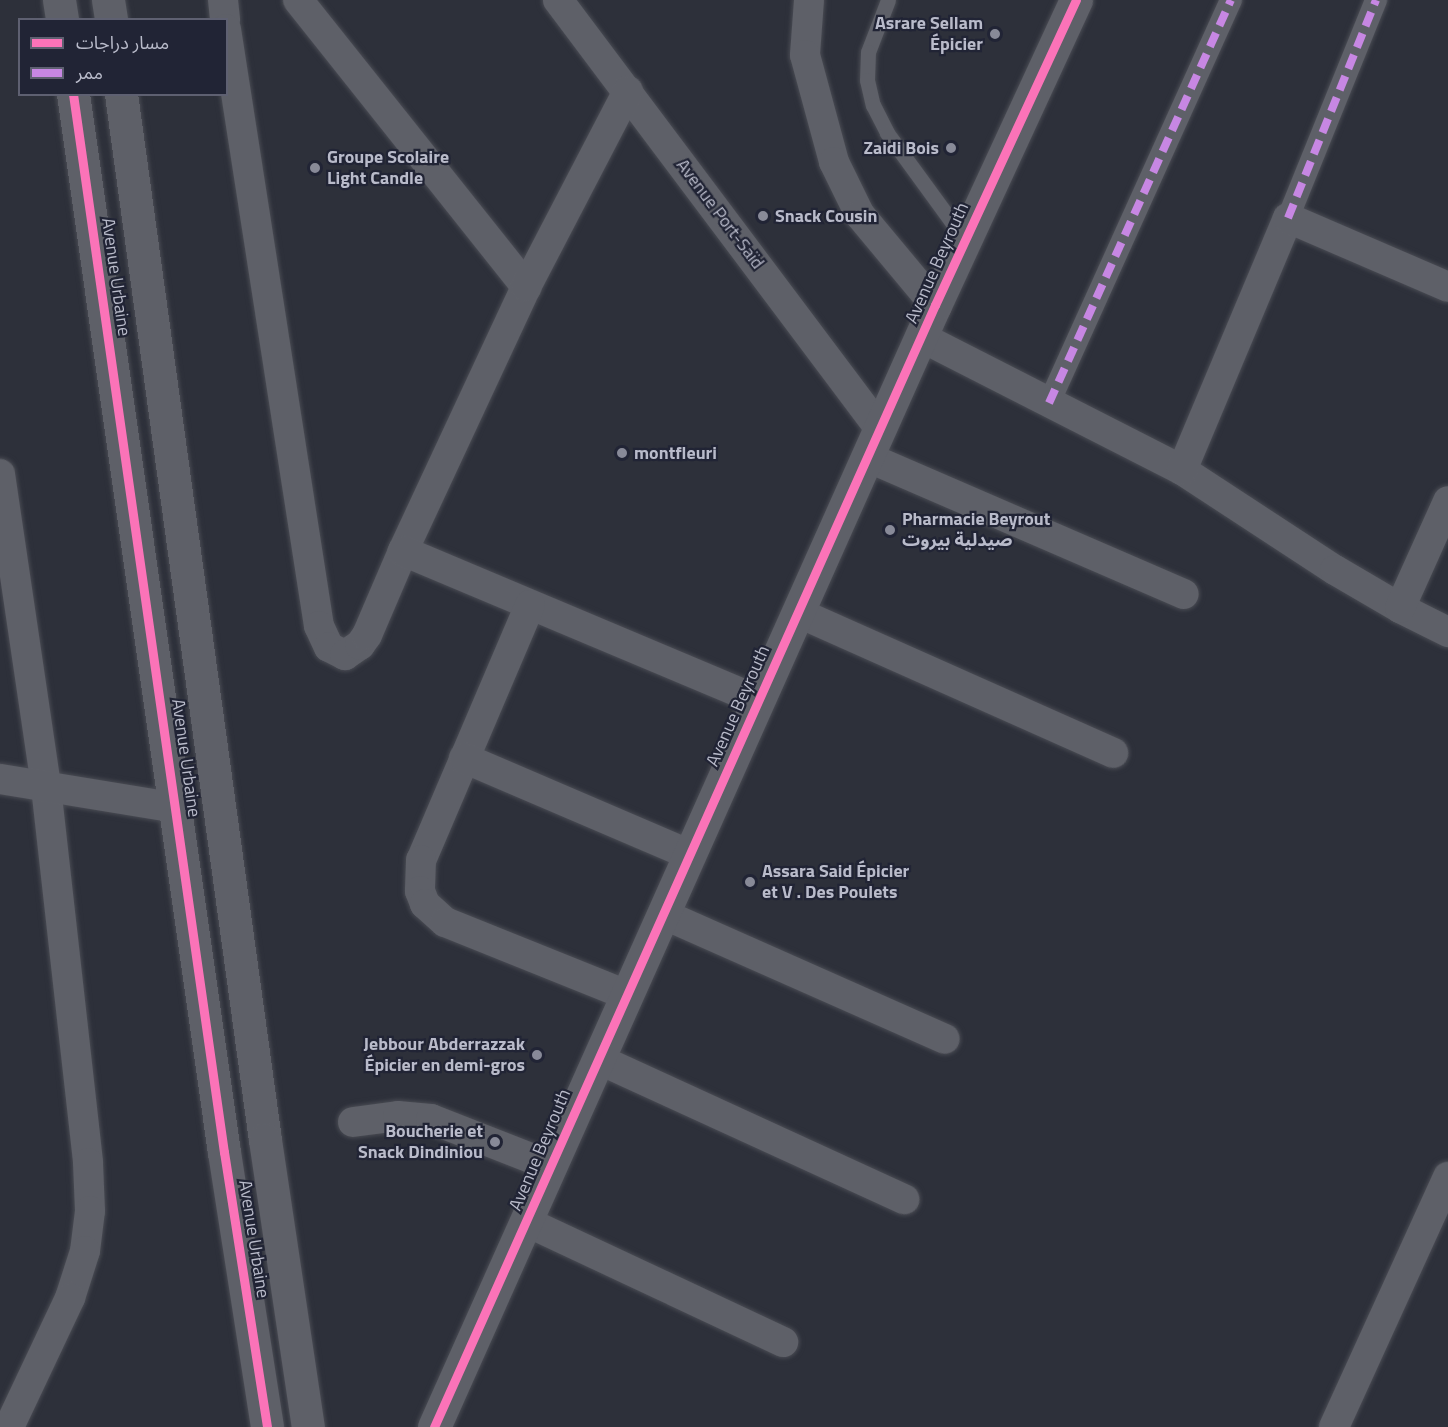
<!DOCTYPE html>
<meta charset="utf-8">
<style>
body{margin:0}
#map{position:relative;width:1448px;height:1427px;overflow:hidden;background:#2d303a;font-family:"Titillium Web","Noto Sans Arabic",sans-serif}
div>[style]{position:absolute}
.roads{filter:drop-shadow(0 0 2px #494b53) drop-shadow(0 0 2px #494b53)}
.service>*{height:15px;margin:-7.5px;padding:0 7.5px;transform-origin:7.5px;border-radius:7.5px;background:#5e6068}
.pedestrian>*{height:22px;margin:-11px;padding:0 11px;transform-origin:11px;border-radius:11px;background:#5e6068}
.minor>*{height:30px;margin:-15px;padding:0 15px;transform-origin:15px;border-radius:15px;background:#5e6068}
.tertiary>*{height:33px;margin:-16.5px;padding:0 16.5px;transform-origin:16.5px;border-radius:16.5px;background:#5e6068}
.quiet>*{height:8px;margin-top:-4px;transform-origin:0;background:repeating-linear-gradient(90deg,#c787e3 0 15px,transparent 0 23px)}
.cycleway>*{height:9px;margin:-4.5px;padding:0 4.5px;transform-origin:4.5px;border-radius:4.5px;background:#fb73b8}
.dots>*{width:16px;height:16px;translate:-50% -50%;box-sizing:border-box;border:3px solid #212435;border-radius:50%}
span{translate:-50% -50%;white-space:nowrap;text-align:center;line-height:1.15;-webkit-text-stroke:4.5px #212435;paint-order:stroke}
.poi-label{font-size:18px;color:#b9bbca;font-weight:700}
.right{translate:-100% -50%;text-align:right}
.left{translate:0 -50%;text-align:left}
.street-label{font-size:18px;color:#b9bbca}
.legend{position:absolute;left:18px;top:18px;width:210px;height:78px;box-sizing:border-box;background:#212435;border:2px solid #5e6071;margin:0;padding:8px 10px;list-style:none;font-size:18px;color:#b9bbca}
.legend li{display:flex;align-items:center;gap:12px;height:30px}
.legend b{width:30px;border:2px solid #5e6071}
</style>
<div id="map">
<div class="roads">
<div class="service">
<i style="left:888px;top:0;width:56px;rotate:111deg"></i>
<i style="left:868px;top:52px;width:28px;rotate:92deg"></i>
<i style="left:867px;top:80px;width:26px;rotate:77deg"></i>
<i style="left:873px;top:105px;width:31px;rotate:63deg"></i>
<i style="left:887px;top:133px;width:132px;rotate:53.9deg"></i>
</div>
<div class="pedestrian">
<i style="left:1288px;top:218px;width:235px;rotate:-68deg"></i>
<i style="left:1049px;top:403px;width:442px;rotate:-65.7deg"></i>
</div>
<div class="minor">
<i style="left:223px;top:0;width:20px;rotate:84deg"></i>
<i style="left:298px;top:0;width:367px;rotate:51.5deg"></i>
<i style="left:558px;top:0;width:536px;rotate:53.11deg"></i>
<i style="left:809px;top:0;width:55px;rotate:94.2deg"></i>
<i style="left:805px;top:55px;width:111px;rotate:74.8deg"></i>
<i style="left:834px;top:162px;width:59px;rotate:63.9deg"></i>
<i style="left:860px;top:215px;width:117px;rotate:50.2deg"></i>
<i style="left:226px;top:29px;width:604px;rotate:81.15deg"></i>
<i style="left:319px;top:626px;width:23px;rotate:65deg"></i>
<i style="left:329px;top:647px;width:18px;rotate:27deg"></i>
<i style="left:345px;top:655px;width:18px;rotate:-34deg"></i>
<i style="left:360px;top:645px;width:12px;rotate:-55deg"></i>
<i style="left:367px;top:635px;width:91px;rotate:-66.8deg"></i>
<i style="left:403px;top:551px;width:291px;rotate:-65deg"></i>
<i style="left:526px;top:287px;width:221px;rotate:-62.5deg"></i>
<i style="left:921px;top:337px;width:293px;rotate:27deg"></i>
<i style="left:1182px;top:470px;width:183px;rotate:33.2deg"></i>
<i style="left:1335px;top:570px;width:75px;rotate:30.3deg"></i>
<i style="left:1400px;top:608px;width:54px;rotate:26.6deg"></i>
<i style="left:867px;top:457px;width:345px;rotate:23.4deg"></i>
<i style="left:1182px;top:470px;width:273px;rotate:-67.2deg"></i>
<i style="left:1288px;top:218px;width:174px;rotate:23.3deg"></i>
<i style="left:0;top:474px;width:316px;rotate:81.6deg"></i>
<i style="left:46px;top:787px;width:378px;rotate:83.6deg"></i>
<i style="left:88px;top:1163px;width:48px;rotate:87.6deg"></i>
<i style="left:90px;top:1211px;width:40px;rotate:97.1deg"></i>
<i style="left:85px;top:1251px;width:49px;rotate:107.7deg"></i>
<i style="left:70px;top:1298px;width:143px;rotate:115.3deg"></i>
<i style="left:403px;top:551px;width:385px;rotate:22.8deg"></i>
<i style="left:530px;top:605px;width:277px;rotate:113.1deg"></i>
<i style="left:421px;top:860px;width:31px;rotate:92deg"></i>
<i style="left:420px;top:891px;width:14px;rotate:69deg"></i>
<i style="left:425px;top:904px;width:27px;rotate:42deg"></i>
<i style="left:445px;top:922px;width:196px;rotate:21.9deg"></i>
<i style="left:1400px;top:608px;width:117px;rotate:-65.8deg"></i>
<i style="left:799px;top:613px;width:344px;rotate:24deg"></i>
<i style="left:464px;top:758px;width:246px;rotate:23.2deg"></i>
<i style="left:0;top:779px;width:179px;rotate:9.3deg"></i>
<i style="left:663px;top:914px;width:308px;rotate:23.9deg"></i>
<i style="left:598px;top:1059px;width:337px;rotate:24.6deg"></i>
<i style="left:353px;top:1122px;width:45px;rotate:-7.6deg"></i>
<i style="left:398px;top:1116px;width:33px;rotate:5deg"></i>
<i style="left:431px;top:1119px;width:129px;rotate:21.4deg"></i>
<i style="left:527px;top:1222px;width:283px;rotate:25.1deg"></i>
<i style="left:1334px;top:1427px;width:275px;rotate:-65.5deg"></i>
</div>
<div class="tertiary">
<i style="left:59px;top:0;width:20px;rotate:81deg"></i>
<i style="left:108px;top:0;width:20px;rotate:81deg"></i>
<i style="left:73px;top:94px;width:1069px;rotate:81.88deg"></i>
<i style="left:224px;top:1152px;width:278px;rotate:81.1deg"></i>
<i style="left:121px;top:94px;width:1056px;rotate:82.16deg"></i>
<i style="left:265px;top:1140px;width:290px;rotate:81.5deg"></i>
<i style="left:434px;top:1427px;width:1229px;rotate:-65.94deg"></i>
<i style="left:935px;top:305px;width:336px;rotate:-65.2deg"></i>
</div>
</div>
<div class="quiet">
<i style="left:1288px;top:218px;width:235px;rotate:-68deg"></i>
<i style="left:1049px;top:403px;width:442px;rotate:-65.7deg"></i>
</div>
<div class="cycleway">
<i style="left:73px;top:94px;width:1069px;rotate:81.88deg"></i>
<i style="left:224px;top:1152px;width:278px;rotate:81.1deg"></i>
<i style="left:434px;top:1427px;width:1229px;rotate:-65.94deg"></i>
<i style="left:935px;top:305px;width:336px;rotate:-65.2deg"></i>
</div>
<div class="dots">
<i style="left:995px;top:34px;background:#888a98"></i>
<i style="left:951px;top:148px;background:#888a98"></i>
<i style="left:315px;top:168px;background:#888a98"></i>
<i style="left:763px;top:216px;background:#888a98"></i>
<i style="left:622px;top:453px;background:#888a98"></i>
<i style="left:890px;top:530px;background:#888a98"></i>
<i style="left:750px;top:882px;background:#888a98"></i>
<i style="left:537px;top:1055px;background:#888a98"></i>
<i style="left:495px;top:1142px;background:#888a98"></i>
</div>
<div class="poi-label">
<span class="right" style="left:983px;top:34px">Asrare Sellam<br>Épicier</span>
<span class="right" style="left:939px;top:148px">Zaidi Bois</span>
<span class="left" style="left:327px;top:168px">Groupe Scolaire<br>Light Candle</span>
<span class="left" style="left:775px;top:216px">Snack Cousin</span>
<span class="left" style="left:634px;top:453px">montfleuri</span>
<span class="left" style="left:902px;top:530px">Pharmacie Beyrout<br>صيدلية بيروت</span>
<span class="left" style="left:762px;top:882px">Assara Said Épicier<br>et V . Des Poulets</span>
<span class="right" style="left:525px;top:1055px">Jebbour Abderrazzak<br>Épicier en demi-gros</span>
<span class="right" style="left:483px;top:1142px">Boucherie et<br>Snack Dindiniou</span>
</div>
<div class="street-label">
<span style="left:720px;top:214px;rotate:53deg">Avenue Port-Saïd</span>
<span style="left:937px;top:263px;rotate:-66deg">Avenue Beyrouth</span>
<span style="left:116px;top:277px;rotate:82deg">Avenue Urbaine</span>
<span style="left:738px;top:706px;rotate:-66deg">Avenue Beyrouth</span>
<span style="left:186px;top:758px;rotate:82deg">Avenue Urbaine</span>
<span style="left:540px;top:1150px;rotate:-67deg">Avenue Beyrouth</span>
<span style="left:254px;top:1239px;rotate:81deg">Avenue Urbaine</span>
</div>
<ul class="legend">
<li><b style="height:8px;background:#fb73b8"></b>مسار دراجات</li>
<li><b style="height:8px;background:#c787e3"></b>ممر</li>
</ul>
</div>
